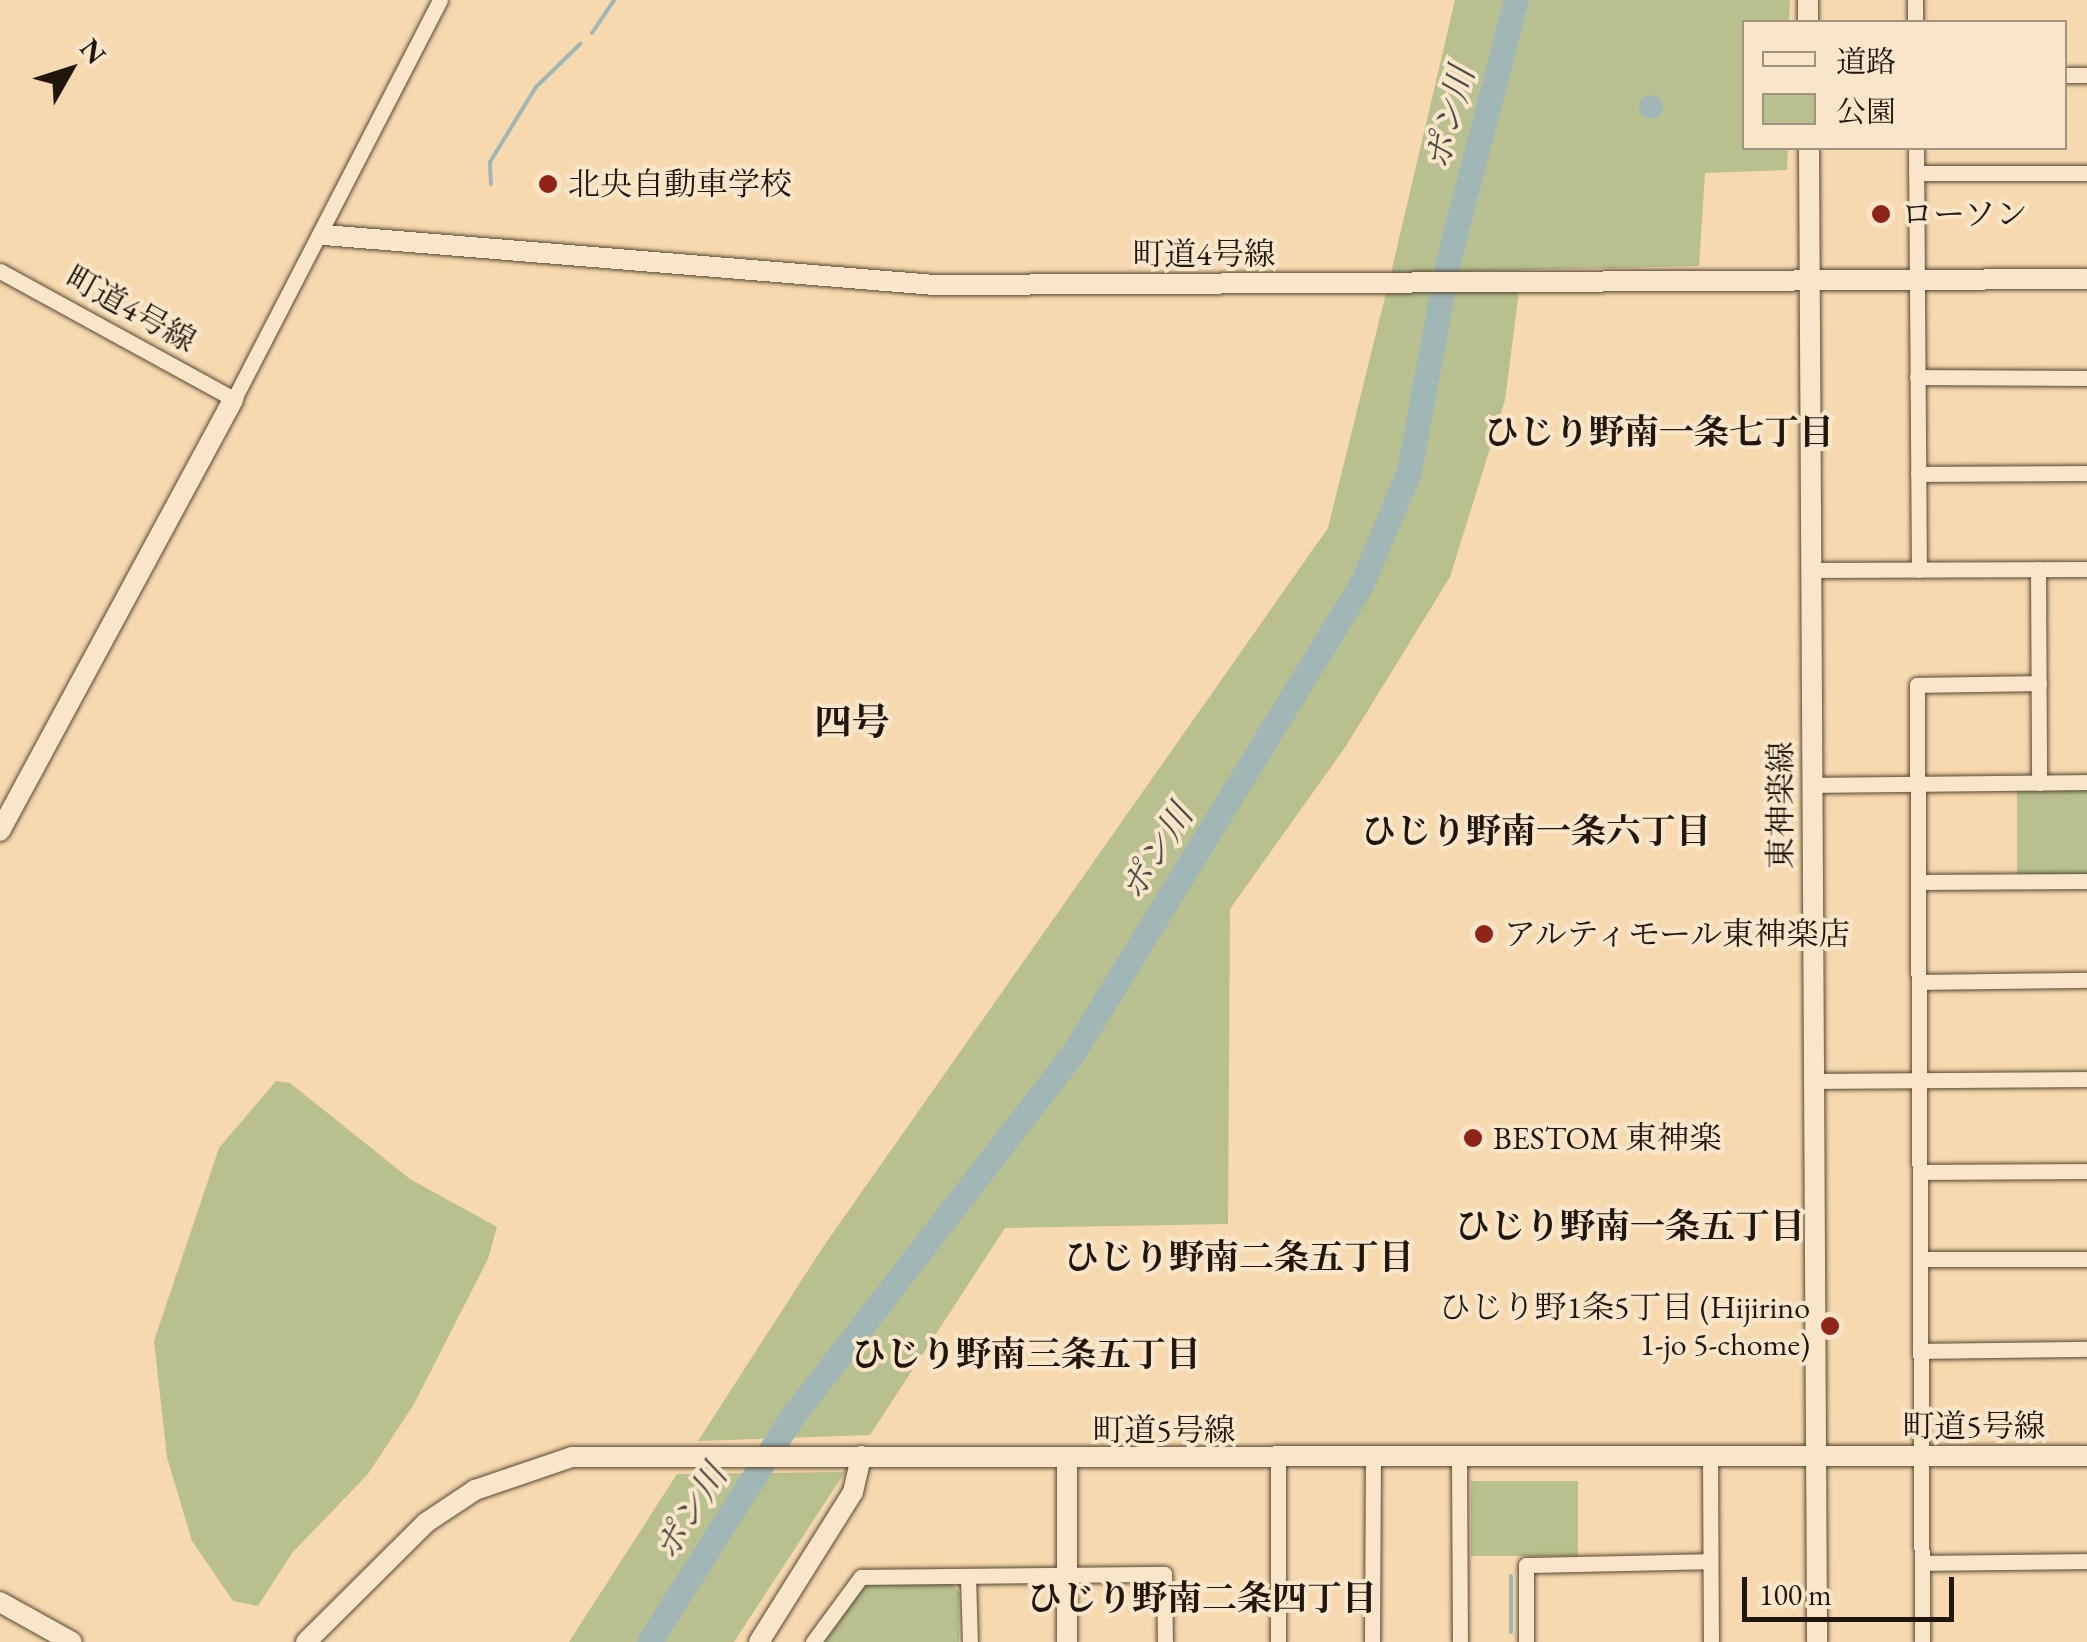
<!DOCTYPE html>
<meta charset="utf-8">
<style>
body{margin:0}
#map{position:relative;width:2087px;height:1642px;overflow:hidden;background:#f6d9ae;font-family:"EB Garamond","Noto Serif JP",serif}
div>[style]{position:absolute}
.green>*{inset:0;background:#b7c08e;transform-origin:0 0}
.water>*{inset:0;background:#a1b7b5}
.round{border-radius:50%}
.stream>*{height:4px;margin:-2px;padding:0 2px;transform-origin:2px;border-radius:2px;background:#a1b7b5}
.river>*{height:25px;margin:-12.5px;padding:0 12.5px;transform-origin:12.5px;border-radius:12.5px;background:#a1b7b5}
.roads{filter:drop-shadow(0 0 2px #564734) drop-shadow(0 0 2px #564734)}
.street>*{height:15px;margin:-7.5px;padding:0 7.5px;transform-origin:7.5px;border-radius:7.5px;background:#f9e6ca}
.secondary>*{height:20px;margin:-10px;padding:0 10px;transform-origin:10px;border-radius:10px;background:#f9e6ca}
.dots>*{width:28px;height:28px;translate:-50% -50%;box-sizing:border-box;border:5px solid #f9e6ca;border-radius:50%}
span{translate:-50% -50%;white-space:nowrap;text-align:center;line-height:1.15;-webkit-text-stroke:8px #f9e6ca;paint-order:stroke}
.poi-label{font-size:32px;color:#20160c}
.left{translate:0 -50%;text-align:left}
.right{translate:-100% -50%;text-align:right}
.street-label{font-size:32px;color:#20160c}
.water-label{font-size:35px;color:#4d4e47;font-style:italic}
.neighbourhood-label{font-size:35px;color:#20160c;font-weight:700}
.quarter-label{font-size:38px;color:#20160c;font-weight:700}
.legend{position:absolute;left:1742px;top:20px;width:325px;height:130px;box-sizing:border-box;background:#f9e6ca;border:2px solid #a2937e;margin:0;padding:12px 18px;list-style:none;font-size:30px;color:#20160c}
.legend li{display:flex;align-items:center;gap:20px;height:50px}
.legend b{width:50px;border:2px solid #a2937e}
.north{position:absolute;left:20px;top:20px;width:100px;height:100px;-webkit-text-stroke:8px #f9e6ca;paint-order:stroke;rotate:51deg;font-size:28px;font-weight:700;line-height:40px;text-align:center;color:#20160c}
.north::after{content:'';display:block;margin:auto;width:35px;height:45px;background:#20160c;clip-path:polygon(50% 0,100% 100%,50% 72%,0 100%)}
.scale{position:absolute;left:1742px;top:1577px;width:212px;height:45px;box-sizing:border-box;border:5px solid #20160c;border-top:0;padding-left:12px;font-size:30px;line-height:35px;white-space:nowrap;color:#20160c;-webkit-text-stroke:8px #f9e6ca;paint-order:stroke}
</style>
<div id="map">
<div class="green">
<i style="clip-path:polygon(1455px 0,1790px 0,1789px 22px,1744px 22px,1744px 148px,1788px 148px,1787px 170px,1705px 173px,1699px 266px,1391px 273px)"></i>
<i style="clip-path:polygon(1519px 291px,1505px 400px,1450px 577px,1346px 746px,1230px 909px,1228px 1224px,1005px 1228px,870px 1435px,698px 1441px,823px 1247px,1328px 528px,1386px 293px)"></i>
<i style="left:2087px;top:790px;width:84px;height:70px;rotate:90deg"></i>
<i style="clip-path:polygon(276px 1081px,290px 1083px,410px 1179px,497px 1227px,488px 1259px,414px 1404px,368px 1474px,292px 1553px,258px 1606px,233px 1601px,192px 1541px,167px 1457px,154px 1341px,219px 1148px)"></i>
<i style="clip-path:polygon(845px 1472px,734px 1642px,569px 1642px,677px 1474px)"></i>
<i style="left:1471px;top:1481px;width:107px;height:75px"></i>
<i style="clip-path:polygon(950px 1582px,959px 1592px,959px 1642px,825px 1642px,865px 1584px)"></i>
</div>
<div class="water">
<i class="round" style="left:1639px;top:95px;width:24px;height:24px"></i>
</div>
<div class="stream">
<i style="left:592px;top:33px;width:40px;rotate:-56deg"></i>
<i style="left:491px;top:184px;width:22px;rotate:-93deg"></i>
<i style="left:490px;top:162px;width:88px;rotate:-58.5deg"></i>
<i style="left:536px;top:87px;width:62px;rotate:-44.3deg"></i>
<i style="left:1511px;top:1576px;width:56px;rotate:90deg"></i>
</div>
<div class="river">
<i style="left:649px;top:1642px;width:265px;rotate:-57.6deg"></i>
<i style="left:791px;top:1418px;width:465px;rotate:-52.3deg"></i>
<i style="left:1075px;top:1050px;width:548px;rotate:-58.43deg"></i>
<i style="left:1362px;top:583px;width:121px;rotate:-67.2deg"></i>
<i style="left:1409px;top:471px;width:214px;rotate:-79.5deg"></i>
<i style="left:1448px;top:261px;width:270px;rotate:-75.4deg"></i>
</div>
<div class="roads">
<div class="street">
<i style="left:1915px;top:22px;width:22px;rotate:-90deg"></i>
<i style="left:2064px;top:75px;width:23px"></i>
<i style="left:1916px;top:148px;width:422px;rotate:89.6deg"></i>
<i style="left:1916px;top:173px;width:171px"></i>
<i style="left:0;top:271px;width:267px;rotate:28.7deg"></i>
<i style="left:234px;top:399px;width:449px;rotate:-62.7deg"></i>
<i style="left:1917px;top:377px;width:170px;rotate:0.3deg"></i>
<i style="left:1918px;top:474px;width:169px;rotate:-0.3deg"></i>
<i style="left:2038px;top:569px;width:214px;rotate:89.7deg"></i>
<i style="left:1810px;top:570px;width:277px;rotate:-0.2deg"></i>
<i style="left:1811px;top:785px;width:276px;rotate:-0.6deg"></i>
<i style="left:1918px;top:882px;width:169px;rotate:-0.3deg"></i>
<i style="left:1919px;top:982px;width:168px;rotate:-0.7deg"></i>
<i style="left:1813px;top:1081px;width:274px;rotate:-0.4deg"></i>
<i style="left:1920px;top:1172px;width:167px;rotate:-0.3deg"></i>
<i style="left:1920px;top:1259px;width:167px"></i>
<i style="left:1920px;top:1351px;width:167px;rotate:-0.7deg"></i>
<i style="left:1710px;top:1458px;width:184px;rotate:89.7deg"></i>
<i style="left:1459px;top:1459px;width:183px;rotate:89.7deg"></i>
<i style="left:1278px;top:1460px;width:182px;rotate:90deg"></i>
<i style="left:1922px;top:1563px;width:165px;rotate:-0.7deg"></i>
<i style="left:968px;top:1576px;width:66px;rotate:88.3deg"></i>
<i style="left:813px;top:1642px;width:81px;rotate:-53.6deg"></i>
<i style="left:861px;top:1577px;width:303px;rotate:-0.6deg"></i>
<i style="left:1164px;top:1574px;width:68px;rotate:89.2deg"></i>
<i style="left:1372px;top:1642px;width:183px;rotate:-89.7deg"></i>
<i style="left:1526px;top:1642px;width:77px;rotate:-90deg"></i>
<i style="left:1526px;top:1565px;width:184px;rotate:-1.2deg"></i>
<i style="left:1922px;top:1642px;width:957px;rotate:-90.3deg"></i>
<i style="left:1917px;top:685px;width:122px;rotate:-0.9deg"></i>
</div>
<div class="secondary">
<i style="left:1808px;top:0;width:22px;rotate:90deg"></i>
<i style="left:1809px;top:148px;width:1494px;rotate:89.69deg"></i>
<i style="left:324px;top:235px;width:613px;rotate:4.68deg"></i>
<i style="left:935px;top:285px;width:1152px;rotate:-0.3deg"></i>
<i style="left:0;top:831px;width:491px;rotate:-61.6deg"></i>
<i style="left:1067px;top:1460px;width:182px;rotate:90deg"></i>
<i style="left:0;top:1602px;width:82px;rotate:29.1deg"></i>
<i style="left:306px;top:1642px;width:170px;rotate:-44.8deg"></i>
<i style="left:427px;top:1522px;width:58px;rotate:-33.7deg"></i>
<i style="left:475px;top:1490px;width:102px;rotate:-18.8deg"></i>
<i style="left:572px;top:1457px;width:1515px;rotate:-0.04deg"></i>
<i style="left:759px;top:1642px;width:177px;rotate:-57.9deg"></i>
<i style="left:853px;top:1492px;width:37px;rotate:-77deg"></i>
</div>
</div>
<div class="dots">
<i style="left:548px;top:184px;background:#8f2418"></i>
<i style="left:1881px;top:214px;background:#8f2418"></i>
<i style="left:1484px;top:934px;background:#8f2418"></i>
<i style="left:1473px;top:1138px;background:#8f2418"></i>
<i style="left:1830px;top:1326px;background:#8f2418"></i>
</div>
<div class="poi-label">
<span class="left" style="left:568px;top:184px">北央自動車学校</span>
<span class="left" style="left:1901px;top:214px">ローソン</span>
<span class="left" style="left:1504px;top:934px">アルティモール東神楽店</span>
<span class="left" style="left:1493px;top:1138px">BESTOM 東神楽</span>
<span class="right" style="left:1810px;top:1326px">ひじり野1条5丁目 (Hijirino<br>1-jo 5-chome)</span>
</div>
<div class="street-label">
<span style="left:1204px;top:254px">町道4号線</span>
<span style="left:131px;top:309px;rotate:29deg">町道4号線</span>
<span style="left:1781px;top:805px;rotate:-90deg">東神楽線</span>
<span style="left:1974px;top:1426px">町道5号線</span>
<span style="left:1164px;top:1430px">町道5号線</span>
</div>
<div class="water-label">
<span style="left:1449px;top:118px;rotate:-75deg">ポン川</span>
<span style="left:1156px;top:852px;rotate:-58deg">ポン川</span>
<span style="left:690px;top:1512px;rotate:-58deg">ポン川</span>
</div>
<div class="neighbourhood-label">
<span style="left:1659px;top:432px">ひじり野南一条七丁目</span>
<span style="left:1536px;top:831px">ひじり野南一条六丁目</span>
<span style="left:1630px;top:1226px">ひじり野南一条五丁目</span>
<span style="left:1239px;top:1257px">ひじり野南二条五丁目</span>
<span style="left:1026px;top:1354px">ひじり野南三条五丁目</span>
<span style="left:1202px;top:1598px">ひじり野南二条四丁目</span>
</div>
<div class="quarter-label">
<span style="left:852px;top:722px">四号</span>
</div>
<ul class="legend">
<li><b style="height:12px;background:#f9e6ca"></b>道路</li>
<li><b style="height:28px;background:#b7c08e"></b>公園</li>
</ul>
<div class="north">N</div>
<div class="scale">100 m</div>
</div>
